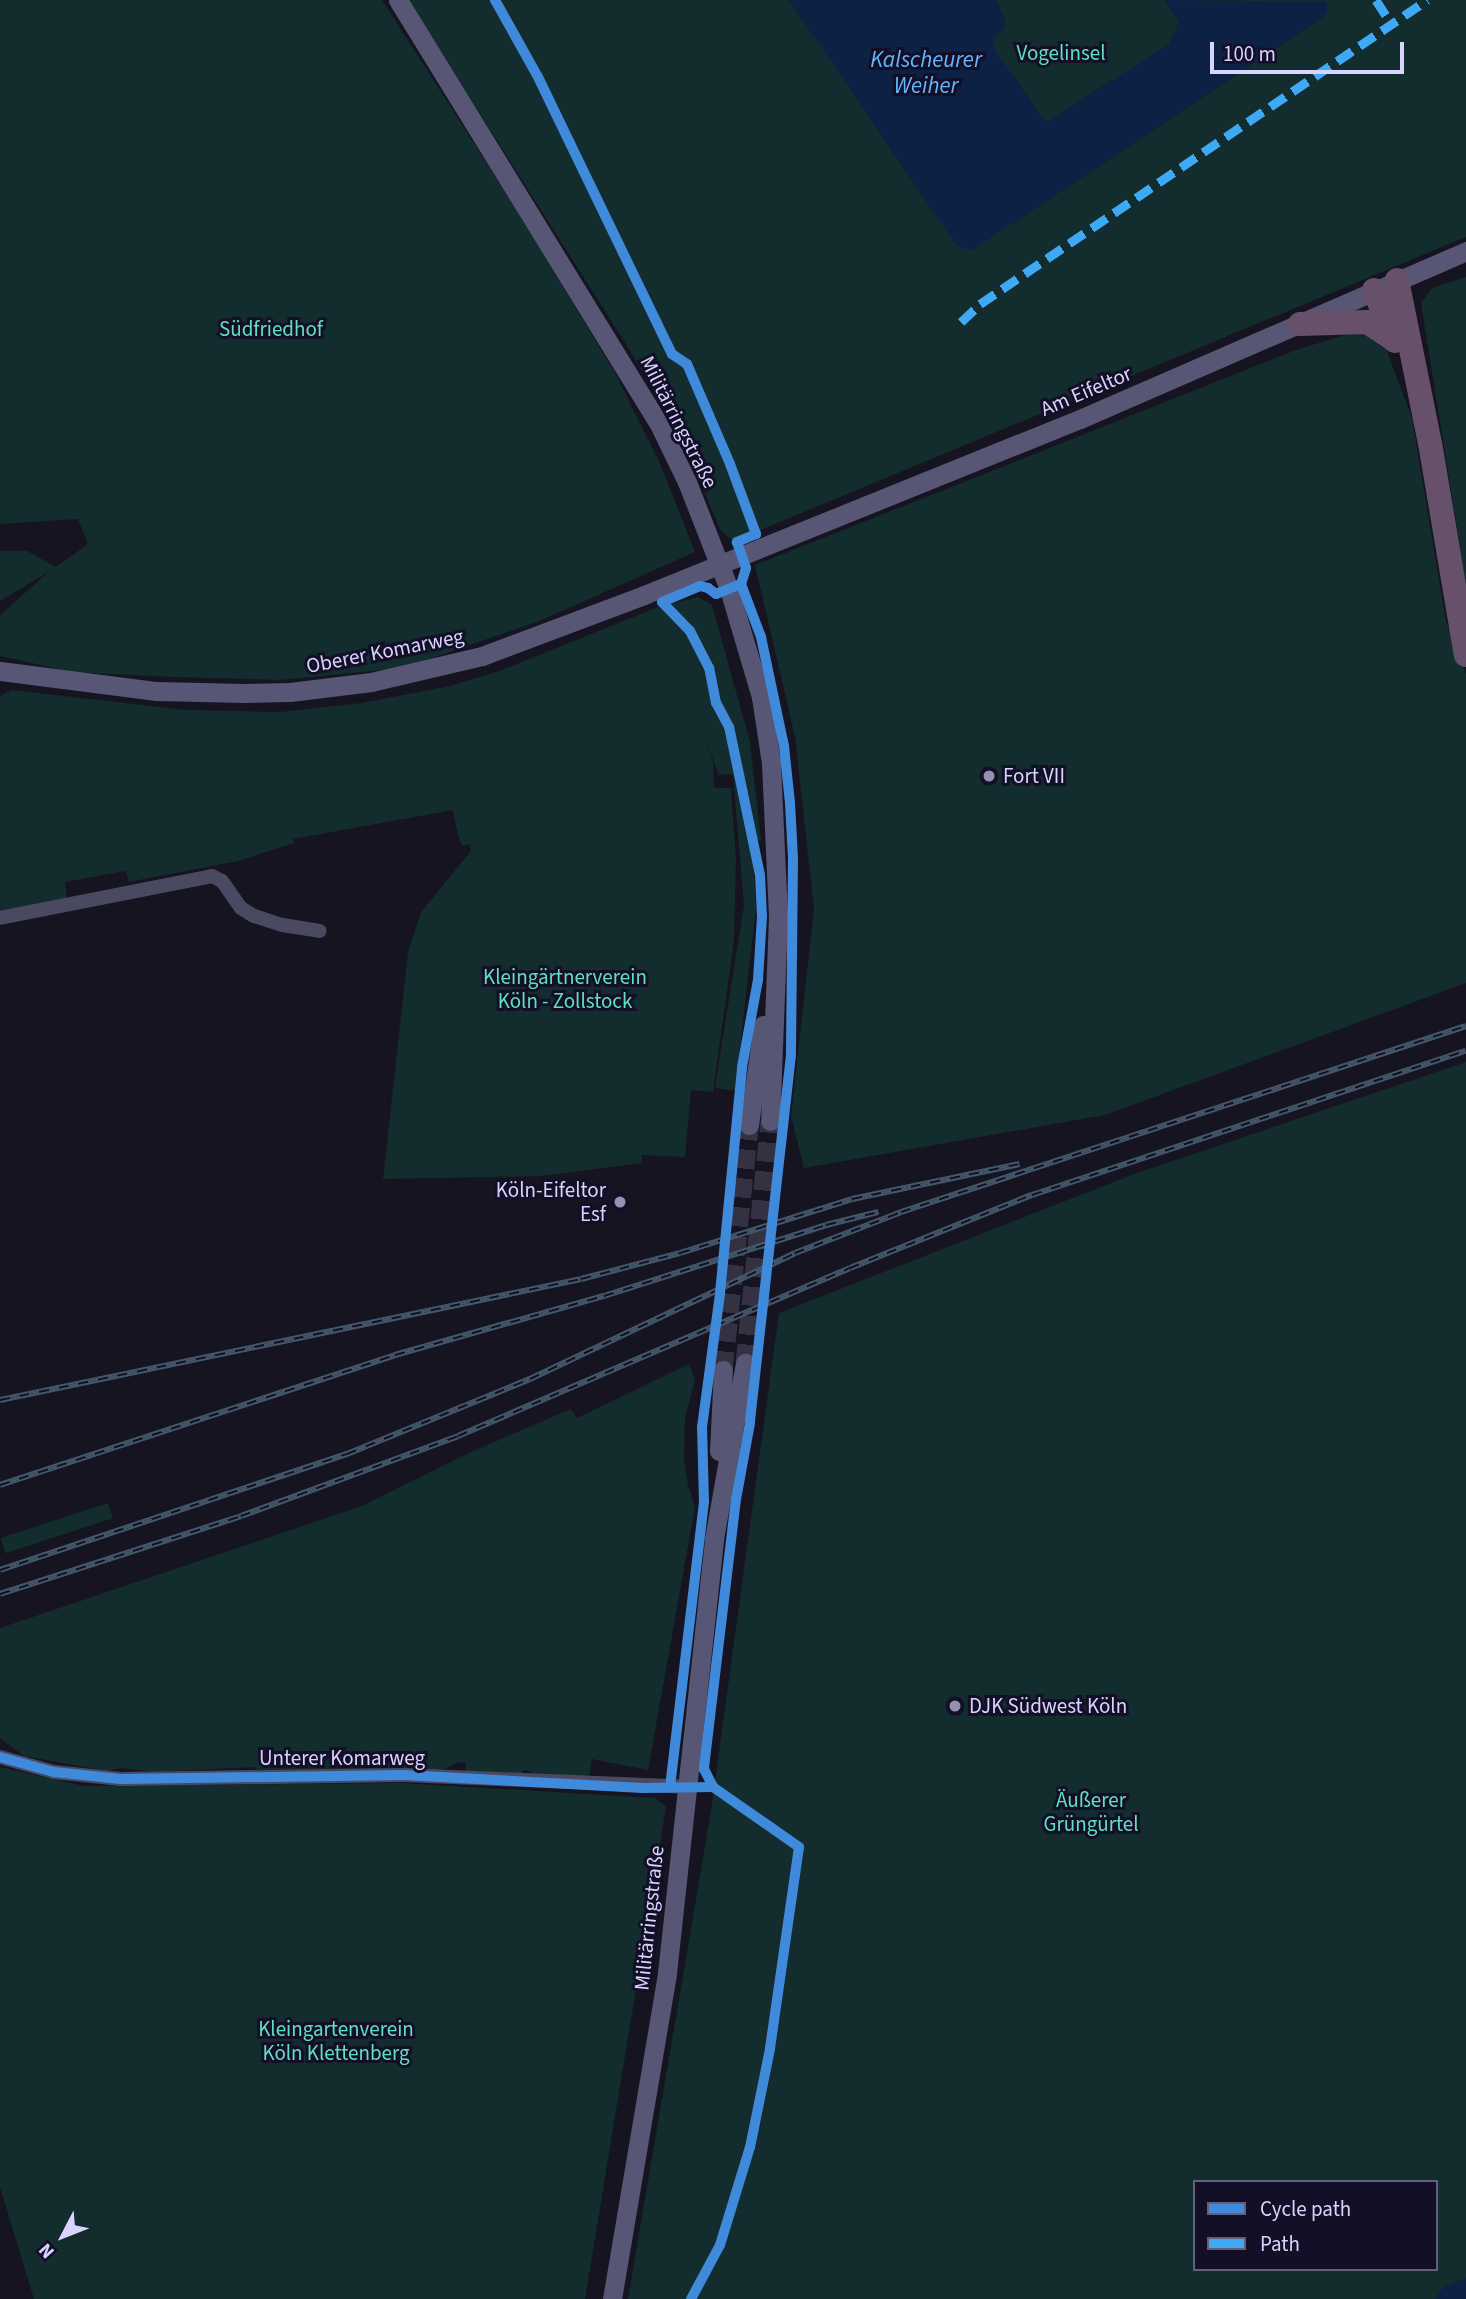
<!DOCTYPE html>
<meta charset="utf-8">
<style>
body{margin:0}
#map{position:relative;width:1466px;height:2299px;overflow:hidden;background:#161421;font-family:"Source Sans 3",sans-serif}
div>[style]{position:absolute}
.green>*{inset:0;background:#132c2d;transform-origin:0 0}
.water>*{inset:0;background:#0d2144}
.secondary-tunnel>*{height:19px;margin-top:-9.5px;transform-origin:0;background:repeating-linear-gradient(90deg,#333142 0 19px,transparent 0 29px)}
.street>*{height:14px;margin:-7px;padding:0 7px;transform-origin:7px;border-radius:7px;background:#4a4962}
.secondary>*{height:19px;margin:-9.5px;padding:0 9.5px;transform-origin:9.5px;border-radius:9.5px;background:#575674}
.highway>*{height:24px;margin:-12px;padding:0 12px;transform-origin:12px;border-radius:12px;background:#67516a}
.rail>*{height:6px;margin-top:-3px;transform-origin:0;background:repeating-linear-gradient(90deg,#130f26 0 10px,#43596b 0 20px);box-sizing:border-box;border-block:2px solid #43596b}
.quiet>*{height:9px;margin-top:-4.5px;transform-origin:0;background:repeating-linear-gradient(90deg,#3fa9f5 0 18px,transparent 0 27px)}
.cycleway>*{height:10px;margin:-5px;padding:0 5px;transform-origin:5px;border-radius:5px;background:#408adc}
.dots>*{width:19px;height:19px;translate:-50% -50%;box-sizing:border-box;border:4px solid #130f26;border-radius:50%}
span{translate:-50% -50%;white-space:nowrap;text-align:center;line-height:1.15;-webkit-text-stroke:6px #130f26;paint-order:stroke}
.park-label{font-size:21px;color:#5fe0c0}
.street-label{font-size:21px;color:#d9d4ff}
.poi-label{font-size:21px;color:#d9d4ff}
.left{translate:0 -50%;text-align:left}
.right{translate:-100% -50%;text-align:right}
.water-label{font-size:23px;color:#62b6ff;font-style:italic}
.legend{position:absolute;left:1193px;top:2180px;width:245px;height:91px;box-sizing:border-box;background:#130f26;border:2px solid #625e7d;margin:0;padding:9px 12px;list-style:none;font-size:21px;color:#d9d4ff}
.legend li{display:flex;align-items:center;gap:14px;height:35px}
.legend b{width:35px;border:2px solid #625e7d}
.north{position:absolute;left:28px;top:2201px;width:70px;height:70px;-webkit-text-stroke:5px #130f26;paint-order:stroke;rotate:228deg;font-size:19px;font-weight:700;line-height:28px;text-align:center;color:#d9d4ff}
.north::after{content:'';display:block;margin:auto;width:24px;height:32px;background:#d9d4ff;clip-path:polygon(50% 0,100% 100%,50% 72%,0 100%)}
.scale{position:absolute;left:1210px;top:42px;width:194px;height:32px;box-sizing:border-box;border:4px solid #d9d4ff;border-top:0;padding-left:9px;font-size:21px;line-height:24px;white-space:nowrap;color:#d9d4ff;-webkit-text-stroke:5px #130f26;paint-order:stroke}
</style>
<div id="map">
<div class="green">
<i style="clip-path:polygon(0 0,382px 0,513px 204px,615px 373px,659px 461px,695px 552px,537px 622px,403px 668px,280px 680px,174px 677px,72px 672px,0 656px,0 615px,50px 571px,0 601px,0 551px,27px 551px,56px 567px,88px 544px,78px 519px,0 524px)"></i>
<i style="clip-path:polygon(408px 0,1466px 0,1466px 237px,734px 541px,721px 531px,681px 439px,629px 349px)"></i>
<i style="clip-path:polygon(1466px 277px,1466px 584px,1421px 303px,1432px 288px)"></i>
<i style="clip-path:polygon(1358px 331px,1385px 346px,1412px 418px,1446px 621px,1466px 674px,1466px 983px,1105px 1115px,804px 1168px,791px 1116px,814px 909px,795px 737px,755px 565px,1296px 350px)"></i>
<i style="clip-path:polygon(698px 597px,712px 605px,750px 742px,761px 840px,752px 843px,756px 908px,735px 1091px,715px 1088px,744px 905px,733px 774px,719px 775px,705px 738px,713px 762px,714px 788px,731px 788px,736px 860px,734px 940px,713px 1092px,691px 1090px,685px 1157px,642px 1155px,642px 1163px,541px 1176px,383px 1179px,408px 952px,421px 912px,471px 851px,470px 844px,462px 846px,458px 836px,453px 810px,293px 839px,294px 843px,238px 861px,129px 882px,126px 871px,65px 882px,67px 898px,0 912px,0 696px,12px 690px,185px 710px,280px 712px,361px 703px,450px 686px,499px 671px,658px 607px)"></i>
<i style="clip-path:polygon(evenodd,1466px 1062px,1466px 2299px,628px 2299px,711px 1811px,779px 1313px,1134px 1174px,1466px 1062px,1195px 2182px,1436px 2182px,1436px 2269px,1195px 2269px,1195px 2182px)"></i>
<i style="clip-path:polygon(689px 1364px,695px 1380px,685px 1418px,684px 1460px,688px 1485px,695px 1507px,648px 1770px,592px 1759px,589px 1777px,532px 1775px,531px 1771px,524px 1770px,521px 1774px,465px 1771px,466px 1763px,458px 1762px,443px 1770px,257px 1770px,254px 1767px,152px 1772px,121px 1768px,107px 1771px,24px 1756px,0 1738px,0 1628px,362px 1506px,473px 1451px,571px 1409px,577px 1418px)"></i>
<i style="left:108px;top:1503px;width:16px;height:113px;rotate:72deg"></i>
<i style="clip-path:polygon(0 1767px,84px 1786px,401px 1783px,655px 1798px,666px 1807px,585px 2299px,34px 2299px,0 2187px)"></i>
</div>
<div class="water">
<i style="clip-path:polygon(789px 0,996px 0,1006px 21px,1002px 30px,993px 37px,993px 47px,1046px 122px,1169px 44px,1179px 22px,1164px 0,1327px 2px,1327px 11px,1322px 18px,971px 251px,956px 245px)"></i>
<i style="clip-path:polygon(1466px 2278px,1466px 2299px,1435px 2299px,1444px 2287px)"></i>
</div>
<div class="secondary-tunnel">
<i style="left:745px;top:1363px;width:243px;rotate:-84.1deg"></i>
<i style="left:723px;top:1370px;width:246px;rotate:-83.9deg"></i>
</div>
<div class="street">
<i style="left:0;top:918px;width:216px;rotate:-11.2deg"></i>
<i style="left:212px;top:876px;width:11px;rotate:27deg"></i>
<i style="left:222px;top:881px;width:33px;rotate:55deg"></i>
<i style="left:241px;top:908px;width:15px;rotate:32deg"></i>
<i style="left:254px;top:916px;width:29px;rotate:18deg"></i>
<i style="left:282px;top:925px;width:38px;rotate:9deg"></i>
<i style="left:0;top:1757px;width:56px;rotate:15.5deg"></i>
<i style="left:54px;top:1772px;width:67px;rotate:6deg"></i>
<i style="left:121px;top:1779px;width:283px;rotate:-0.8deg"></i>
<i style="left:404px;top:1775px;width:282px;rotate:2.4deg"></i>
</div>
<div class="secondary">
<i style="left:398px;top:0;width:496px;rotate:58.4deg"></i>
<i style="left:658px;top:422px;width:67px;rotate:64.2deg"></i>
<i style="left:687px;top:482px;width:115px;rotate:68.6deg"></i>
<i style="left:729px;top:589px;width:113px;rotate:73.5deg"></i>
<i style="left:761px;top:697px;width:67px;rotate:81.4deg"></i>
<i style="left:771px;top:763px;width:154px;rotate:87.4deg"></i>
<i style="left:778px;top:917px;width:204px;rotate:92.2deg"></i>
<i style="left:0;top:671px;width:158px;rotate:7.3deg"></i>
<i style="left:157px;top:691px;width:87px;rotate:1.3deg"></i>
<i style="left:244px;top:693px;width:46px;rotate:-1.2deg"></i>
<i style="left:290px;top:692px;width:82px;rotate:-7deg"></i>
<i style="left:371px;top:682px;width:114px;rotate:-13.2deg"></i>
<i style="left:482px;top:656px;width:173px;rotate:-20.6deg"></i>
<i style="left:644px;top:595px;width:470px;rotate:-22deg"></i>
<i style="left:1080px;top:419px;width:421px;rotate:-23.5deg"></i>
<i style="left:749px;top:1125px;width:101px;rotate:-82deg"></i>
<i style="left:719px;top:1451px;width:81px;rotate:-87.2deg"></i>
<i style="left:612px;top:2299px;width:331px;rotate:-80.4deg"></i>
<i style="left:667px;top:1973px;width:437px;rotate:-83.8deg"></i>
<i style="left:714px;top:1539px;width:179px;rotate:-80deg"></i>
</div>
<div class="highway">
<i style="left:1397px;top:280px;width:166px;rotate:78.6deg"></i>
<i style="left:1430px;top:443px;width:215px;rotate:80.4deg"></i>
<i style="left:1374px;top:290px;width:55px;rotate:67.6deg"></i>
<i style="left:1300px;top:324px;width:67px;rotate:-1.7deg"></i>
<i style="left:1367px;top:322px;width:31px;rotate:33deg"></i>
</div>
<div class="rail">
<i style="left:0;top:1400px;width:593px;rotate:-11.76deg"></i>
<i style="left:581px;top:1279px;width:102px;rotate:-14.7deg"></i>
<i style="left:680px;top:1253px;width:180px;rotate:-17.4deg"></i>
<i style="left:852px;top:1199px;width:171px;rotate:-11.8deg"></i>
<i style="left:0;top:1485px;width:416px;rotate:-18.2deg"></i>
<i style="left:395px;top:1355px;width:217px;rotate:-15.8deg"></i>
<i style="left:604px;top:1296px;width:233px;rotate:-17.7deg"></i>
<i style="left:826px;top:1225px;width:54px;rotate:-14deg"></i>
<i style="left:0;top:1570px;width:366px;rotate:-18.5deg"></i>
<i style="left:347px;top:1454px;width:198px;rotate:-22.3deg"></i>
<i style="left:530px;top:1379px;width:293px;rotate:-25.4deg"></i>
<i style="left:795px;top:1253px;width:114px;rotate:-21.1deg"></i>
<i style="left:901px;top:1212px;width:595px;rotate:-18.22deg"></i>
<i style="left:0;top:1594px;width:253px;rotate:-17.9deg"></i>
<i style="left:241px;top:1516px;width:231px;rotate:-20.2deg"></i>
<i style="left:458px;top:1436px;width:426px;rotate:-23.2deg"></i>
<i style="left:850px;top:1268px;width:196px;rotate:-21.9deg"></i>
<i style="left:1032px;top:1195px;width:457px;rotate:-18.4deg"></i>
</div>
<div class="quiet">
<i style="left:1376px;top:0;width:30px;rotate:57deg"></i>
<i style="left:961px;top:322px;width:26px;rotate:-43deg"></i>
<i style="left:980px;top:304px;width:541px;rotate:-34.22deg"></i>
</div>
<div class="cycleway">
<i style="left:495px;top:0;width:88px;rotate:60.8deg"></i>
<i style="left:538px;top:77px;width:308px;rotate:64.2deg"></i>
<i style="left:672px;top:354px;width:18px;rotate:34deg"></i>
<i style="left:687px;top:364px;width:109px;rotate:66.7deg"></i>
<i style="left:730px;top:464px;width:75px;rotate:69.6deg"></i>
<i style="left:756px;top:534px;width:21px;rotate:157deg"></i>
<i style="left:737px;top:542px;width:28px;rotate:71deg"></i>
<i style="left:746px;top:568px;width:17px;rotate:107deg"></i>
<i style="left:741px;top:584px;width:57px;rotate:69.3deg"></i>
<i style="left:761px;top:637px;width:111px;rotate:78.1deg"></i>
<i style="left:784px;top:746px;width:57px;rotate:84deg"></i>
<i style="left:790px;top:803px;width:55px;rotate:86.9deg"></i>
<i style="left:793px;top:858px;width:197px;rotate:90.6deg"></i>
<i style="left:791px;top:1055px;width:370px;rotate:96.4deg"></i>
<i style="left:750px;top:1423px;width:77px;rotate:100.4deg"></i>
<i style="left:736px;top:1499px;width:272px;rotate:96.8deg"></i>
<i style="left:704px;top:1769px;width:20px;rotate:63deg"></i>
<i style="left:713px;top:1787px;width:105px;rotate:34.9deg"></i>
<i style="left:799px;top:1847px;width:204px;rotate:98.2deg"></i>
<i style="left:770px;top:2049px;width:100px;rotate:101.5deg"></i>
<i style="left:750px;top:2147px;width:102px;rotate:107deg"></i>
<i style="left:720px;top:2245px;width:61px;rotate:118.2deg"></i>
<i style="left:0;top:1757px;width:56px;rotate:15.5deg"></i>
<i style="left:54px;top:1772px;width:67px;rotate:6deg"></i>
<i style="left:121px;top:1779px;width:283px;rotate:-0.8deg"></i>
<i style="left:404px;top:1775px;width:239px;rotate:3.1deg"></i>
<i style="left:643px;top:1788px;width:70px;rotate:-0.8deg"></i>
<i style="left:670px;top:1787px;width:287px;rotate:-83.2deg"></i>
<i style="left:704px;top:1502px;width:75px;rotate:-91.5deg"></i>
<i style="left:702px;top:1427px;width:135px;rotate:-82.3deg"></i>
<i style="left:720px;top:1293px;width:227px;rotate:-84.4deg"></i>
<i style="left:742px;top:1067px;width:88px;rotate:-79.6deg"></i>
<i style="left:758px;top:980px;width:63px;rotate:-86.4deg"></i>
<i style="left:762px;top:917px;width:42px;rotate:-92.7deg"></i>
<i style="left:760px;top:875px;width:151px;rotate:-101.8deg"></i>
<i style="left:729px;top:727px;width:27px;rotate:-118deg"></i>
<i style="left:716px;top:703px;width:36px;rotate:-101deg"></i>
<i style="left:709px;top:668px;width:42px;rotate:-117.2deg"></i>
<i style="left:690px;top:631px;width:40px;rotate:-134deg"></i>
<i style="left:662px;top:602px;width:41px;rotate:-22.8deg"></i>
<i style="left:700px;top:586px;width:8px;rotate:14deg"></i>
<i style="left:708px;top:588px;width:10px;rotate:37deg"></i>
<i style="left:716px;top:594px;width:27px;rotate:-22deg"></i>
</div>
<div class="dots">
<i style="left:989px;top:776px;background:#9591b1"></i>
<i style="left:620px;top:1202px;background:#9591b1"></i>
<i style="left:955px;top:1706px;background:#9591b1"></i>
</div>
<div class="park-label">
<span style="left:1061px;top:53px">Vogelinsel</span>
<span style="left:271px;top:329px">Südfriedhof</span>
<span style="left:565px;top:989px">Kleingärtnerverein<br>Köln - Zollstock</span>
<span style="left:1091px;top:1812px">Äußerer<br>Grüngürtel</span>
<span style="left:336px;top:2041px">Kleingartenverein<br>Köln Klettenberg</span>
</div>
<div class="street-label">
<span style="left:1086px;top:391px;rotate:-23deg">Am Eifeltor</span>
<span style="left:679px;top:422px;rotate:63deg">Militärringstraße</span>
<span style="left:385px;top:651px;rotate:-11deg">Oberer Komarweg</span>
<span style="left:342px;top:1758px">Unterer Komarweg</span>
<span style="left:649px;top:1918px;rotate:-84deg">Militärringstraße</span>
</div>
<div class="poi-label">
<span class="left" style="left:1003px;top:776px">Fort VII</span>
<span class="right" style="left:606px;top:1202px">Köln-Eifeltor<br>Esf</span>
<span class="left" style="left:969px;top:1706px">DJK Südwest Köln</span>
</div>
<div class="water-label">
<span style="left:926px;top:73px">Kalscheurer<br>Weiher</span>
</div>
<ul class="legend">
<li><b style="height:9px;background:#408adc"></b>Cycle path</li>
<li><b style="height:9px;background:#3fa9f5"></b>Path</li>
</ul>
<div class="north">N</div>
<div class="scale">100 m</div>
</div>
